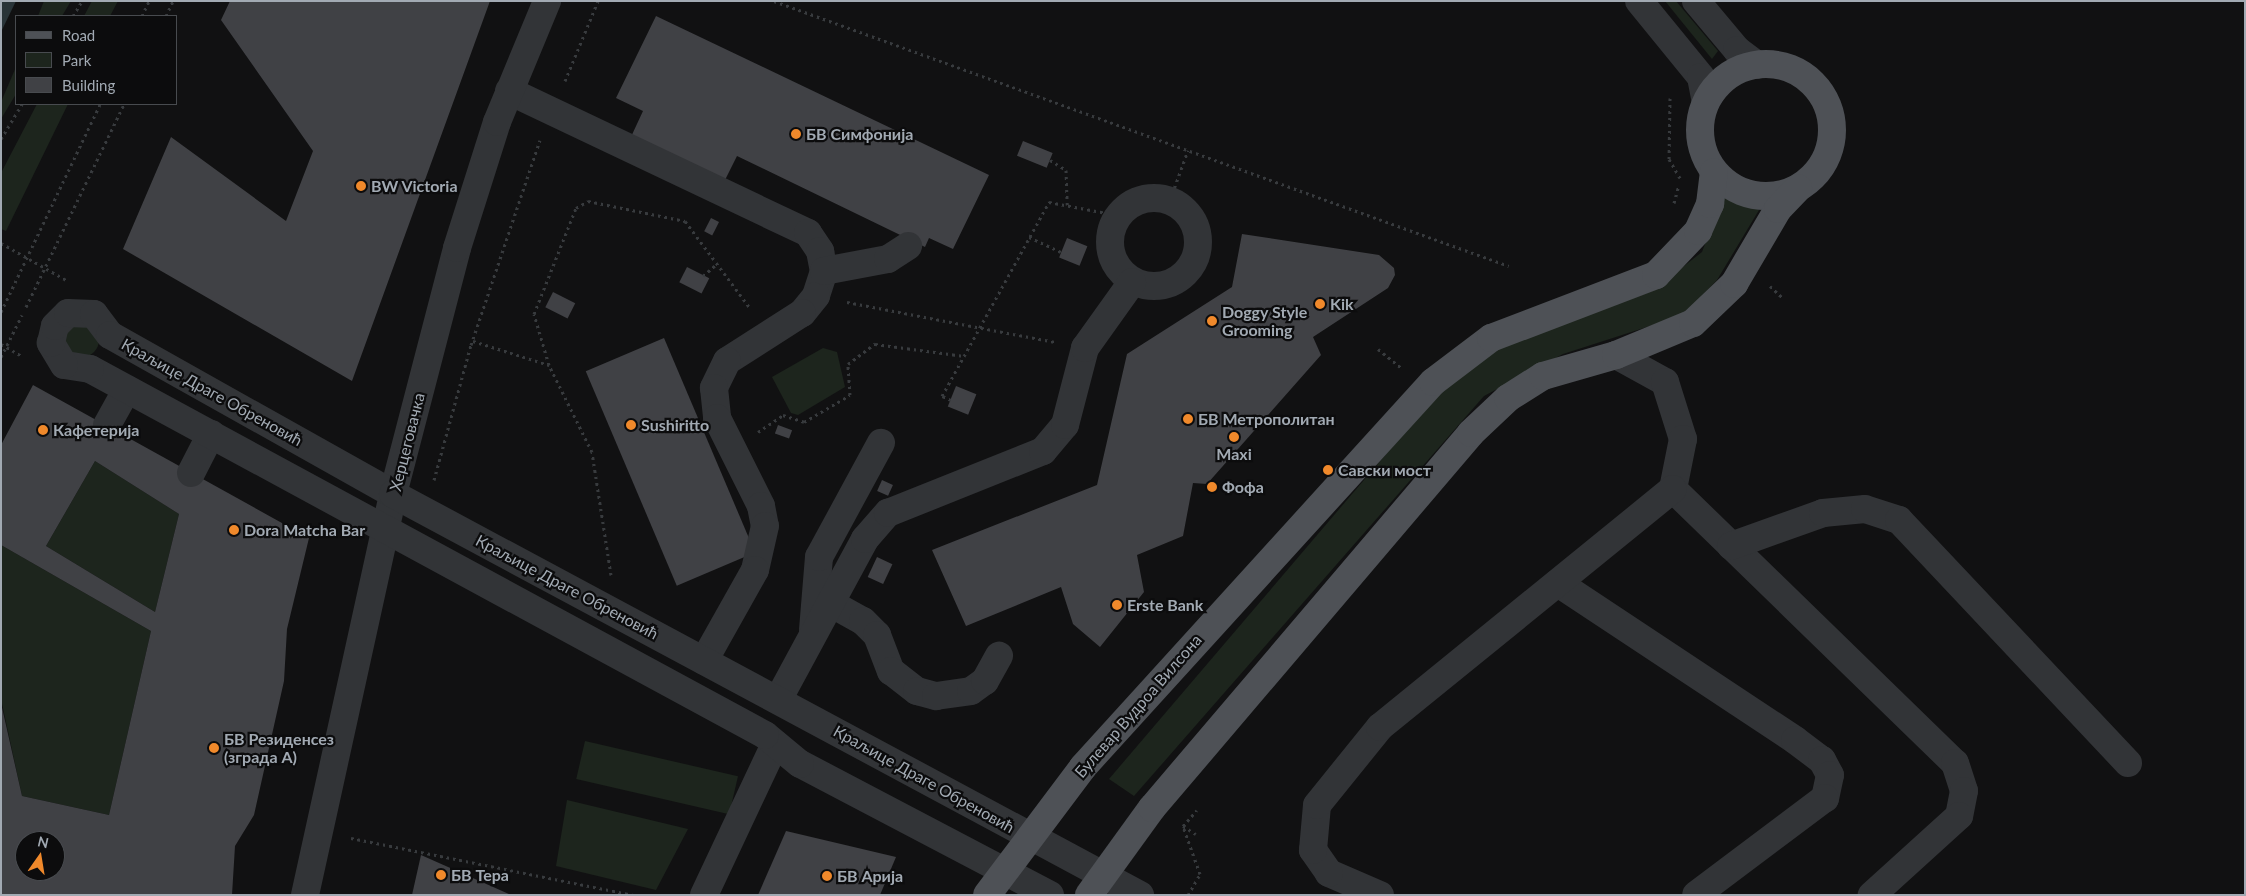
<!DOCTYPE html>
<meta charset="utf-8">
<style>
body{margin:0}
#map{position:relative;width:2246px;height:896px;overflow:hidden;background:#111112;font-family:Lato,sans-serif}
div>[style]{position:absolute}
.green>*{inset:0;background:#1d251d;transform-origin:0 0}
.round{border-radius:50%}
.water>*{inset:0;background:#293438}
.building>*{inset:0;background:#404145;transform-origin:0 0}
.path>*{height:3px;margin-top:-1.5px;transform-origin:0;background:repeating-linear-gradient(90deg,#383b3e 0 2.5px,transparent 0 6.5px)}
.minor>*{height:28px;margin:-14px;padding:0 14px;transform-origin:14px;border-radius:14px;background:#323437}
.minor>.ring{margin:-14px;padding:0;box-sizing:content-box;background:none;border:28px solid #323437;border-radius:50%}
.major>*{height:28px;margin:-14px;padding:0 14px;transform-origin:14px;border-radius:14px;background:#4e5156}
.major>.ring{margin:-14px;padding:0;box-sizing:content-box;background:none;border:28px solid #4e5156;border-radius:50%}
.dots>*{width:14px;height:14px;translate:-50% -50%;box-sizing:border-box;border:2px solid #0c0c0d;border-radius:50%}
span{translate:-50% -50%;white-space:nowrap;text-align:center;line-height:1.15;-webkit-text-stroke:4.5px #0c0c0d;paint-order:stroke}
.poi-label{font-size:16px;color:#a2aab3;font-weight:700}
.left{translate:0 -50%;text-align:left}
.street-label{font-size:16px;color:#a2aab3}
.frame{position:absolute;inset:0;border:2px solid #a2aab3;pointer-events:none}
.legend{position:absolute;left:15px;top:15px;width:162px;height:90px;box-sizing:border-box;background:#0c0c0d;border:1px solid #484b4f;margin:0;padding:6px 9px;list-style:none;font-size:15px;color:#a2aab3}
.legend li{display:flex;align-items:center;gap:10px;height:25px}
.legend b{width:25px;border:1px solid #484b4f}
.north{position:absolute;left:15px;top:831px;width:50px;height:50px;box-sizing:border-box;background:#0c0c0d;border:1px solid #484b4f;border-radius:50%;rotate:13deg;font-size:14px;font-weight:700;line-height:20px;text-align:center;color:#a2aab3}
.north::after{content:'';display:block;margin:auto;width:18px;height:22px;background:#f0892b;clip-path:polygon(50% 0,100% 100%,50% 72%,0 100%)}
</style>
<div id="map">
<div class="green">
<i style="clip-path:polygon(44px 1px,71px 1px,62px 16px,38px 16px)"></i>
<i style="clip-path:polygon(92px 1px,118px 1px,110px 16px,84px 16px)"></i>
<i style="clip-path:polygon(1665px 1px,1676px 1px,1718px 51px,1712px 59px)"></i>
<i style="clip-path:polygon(16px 67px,16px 94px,1px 119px,1px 102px)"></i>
<i style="clip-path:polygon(37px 104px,68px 104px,6px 231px,1px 229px,1px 173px)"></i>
<i style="clip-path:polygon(1725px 191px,1759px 210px,1717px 280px,1695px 303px,1678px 317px,1563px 354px,1484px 396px,1134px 796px,1109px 779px,1422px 412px,1481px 355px,1652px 291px,1702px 252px)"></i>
<i class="round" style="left:65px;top:323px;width:34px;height:34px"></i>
<i style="clip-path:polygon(823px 348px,837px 352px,845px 387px,798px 415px,791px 413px,772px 377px)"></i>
<i style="clip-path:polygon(95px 461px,179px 514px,155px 612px,46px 546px)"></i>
<i style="clip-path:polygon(1px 545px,151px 631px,109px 815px,22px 796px,1px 699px)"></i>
<i style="left:585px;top:741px;width:157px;height:39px;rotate:13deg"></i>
<i style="clip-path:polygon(567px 800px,688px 829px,656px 890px,556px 866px)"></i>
</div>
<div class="water">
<i style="clip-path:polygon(1px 1px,16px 1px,1px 32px)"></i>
</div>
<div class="building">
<i style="clip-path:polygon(230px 1px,490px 1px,352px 381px,123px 249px,171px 137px,286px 221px,313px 151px,221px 20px)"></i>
<i style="clip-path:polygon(656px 16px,989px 175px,953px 249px,929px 238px,925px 247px,737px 156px,723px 184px,630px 139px,643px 111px,616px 98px)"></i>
<i style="left:1023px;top:141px;width:32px;height:16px;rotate:22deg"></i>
<i style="left:711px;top:218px;width:9px;height:15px;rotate:27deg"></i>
<i style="clip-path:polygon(1242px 234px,1379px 255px,1394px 268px,1395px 275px,1388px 288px,1313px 337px,1321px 355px,1207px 484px,1193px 483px,1183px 536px,1137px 555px,1144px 592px,1100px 647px,1073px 624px,1061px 587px,966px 626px,932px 550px,1097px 485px,1127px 354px,1232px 287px)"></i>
<i style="left:1067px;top:238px;width:22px;height:21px;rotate:22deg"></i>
<i style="left:687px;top:267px;width:25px;height:17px;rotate:27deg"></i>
<i style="left:553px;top:292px;width:25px;height:17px;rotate:27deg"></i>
<i style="left:664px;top:338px;width:233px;height:85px;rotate:67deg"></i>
<i style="clip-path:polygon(evenodd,33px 385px,309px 538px,287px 629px,284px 681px,254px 815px,235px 846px,232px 895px,1px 895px,1px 703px,22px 796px,109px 815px,151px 631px,1px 545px,1px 445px,33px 385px,95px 461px,179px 514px,155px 612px,46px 546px,95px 461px,33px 385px,25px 841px,55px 841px,55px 871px,25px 871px,25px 841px)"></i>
<i style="left:956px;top:386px;width:22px;height:22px;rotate:22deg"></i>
<i style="left:778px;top:425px;width:15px;height:9px;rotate:20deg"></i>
<i style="left:882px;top:480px;width:12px;height:12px;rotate:24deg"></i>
<i style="left:877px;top:557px;width:17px;height:22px;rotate:25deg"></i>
<i style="clip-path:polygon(786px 831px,896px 857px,880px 895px,758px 895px)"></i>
<i style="clip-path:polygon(421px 855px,511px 895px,412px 895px)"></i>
</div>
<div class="path">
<i style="left:774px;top:1px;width:781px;rotate:19.83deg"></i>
<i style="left:73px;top:16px;width:17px;rotate:-59deg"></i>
<i style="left:142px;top:16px;width:17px;rotate:-65deg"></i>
<i style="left:166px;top:16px;width:17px;rotate:-65deg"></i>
<i style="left:565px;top:81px;width:87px;rotate:-67.6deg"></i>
<i style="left:1670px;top:98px;width:61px;rotate:90.9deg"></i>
<i style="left:1669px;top:159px;width:22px;rotate:60deg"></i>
<i style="left:1px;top:139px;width:41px;rotate:-59deg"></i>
<i style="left:1050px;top:160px;width:19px;rotate:32deg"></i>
<i style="left:1066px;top:170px;width:35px;rotate:88deg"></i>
<i style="left:1170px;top:200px;width:53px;rotate:-70.2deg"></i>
<i style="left:1674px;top:203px;width:16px;rotate:-75deg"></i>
<i style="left:1029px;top:237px;width:35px;rotate:25deg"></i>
<i style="left:1px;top:243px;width:77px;rotate:29.6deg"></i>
<i style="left:703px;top:276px;width:18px;rotate:-41deg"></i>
<i style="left:1770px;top:286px;width:19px;rotate:43deg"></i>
<i style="left:847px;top:302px;width:212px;rotate:10.9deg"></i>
<i style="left:26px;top:307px;width:225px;rotate:-64.2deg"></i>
<i style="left:1px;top:312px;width:230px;rotate:-64.5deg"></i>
<i style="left:473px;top:341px;width:80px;rotate:17.5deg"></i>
<i style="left:1px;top:344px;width:24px;rotate:30deg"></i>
<i style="left:1378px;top:349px;width:32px;rotate:39deg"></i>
<i style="left:1px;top:357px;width:47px;rotate:-63.4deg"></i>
<i style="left:951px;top:400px;width:10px;rotate:-156deg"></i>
<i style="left:942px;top:396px;width:222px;rotate:-61.1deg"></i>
<i style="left:1049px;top:202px;width:69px;rotate:10.8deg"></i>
<i style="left:758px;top:432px;width:30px;rotate:-34deg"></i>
<i style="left:783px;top:415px;width:22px;rotate:18deg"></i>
<i style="left:804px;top:422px;width:53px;rotate:-30.4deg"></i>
<i style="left:850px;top:395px;width:31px;rotate:-94deg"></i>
<i style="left:848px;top:364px;width:34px;rotate:-37deg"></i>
<i style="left:875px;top:344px;width:90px;rotate:7.7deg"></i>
<i style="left:434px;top:480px;width:140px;rotate:-74.7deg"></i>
<i style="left:471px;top:345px;width:216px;rotate:-71.4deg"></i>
<i style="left:611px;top:575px;width:124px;rotate:-98.8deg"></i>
<i style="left:592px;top:452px;width:97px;rotate:-116.3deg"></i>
<i style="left:549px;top:365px;width:53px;rotate:-106.4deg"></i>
<i style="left:534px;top:314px;width:114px;rotate:-68.4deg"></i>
<i style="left:576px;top:208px;width:14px;rotate:-30deg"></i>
<i style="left:588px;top:201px;width:99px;rotate:11.7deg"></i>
<i style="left:685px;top:221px;width:109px;rotate:53.2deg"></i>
<i style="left:1183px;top:826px;width:15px;rotate:32deg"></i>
<i style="left:351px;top:838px;width:288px;rotate:11.4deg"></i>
<i style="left:1188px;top:895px;width:24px;rotate:-60deg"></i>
<i style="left:1200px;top:874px;width:51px;rotate:-109.5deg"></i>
<i style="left:1183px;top:826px;width:21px;rotate:-49deg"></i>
</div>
<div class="minor">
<i style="left:1639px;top:1px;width:98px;rotate:50.8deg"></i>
<i style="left:1701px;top:77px;width:25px;rotate:79deg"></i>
<i style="left:1696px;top:1px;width:64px;rotate:50.1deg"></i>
<i style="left:1737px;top:50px;width:25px;rotate:37deg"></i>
<i style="left:509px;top:91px;width:331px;rotate:25.4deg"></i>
<i style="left:808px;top:233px;width:22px;rotate:56deg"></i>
<i style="left:820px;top:251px;width:20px;rotate:79deg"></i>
<i style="left:824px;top:271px;width:26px;rotate:108deg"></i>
<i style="left:816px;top:296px;width:22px;rotate:129deg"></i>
<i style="left:802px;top:313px;width:89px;rotate:147.4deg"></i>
<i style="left:727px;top:361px;width:30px;rotate:116deg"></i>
<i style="left:714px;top:388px;width:30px;rotate:84deg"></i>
<i style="left:717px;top:418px;width:98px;rotate:63.4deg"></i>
<i style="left:761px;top:506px;width:20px;rotate:79deg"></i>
<i style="left:765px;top:526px;width:45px;rotate:102.8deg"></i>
<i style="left:755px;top:570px;width:104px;rotate:119.3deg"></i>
<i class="ring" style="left:1110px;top:198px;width:60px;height:60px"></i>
<i style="left:824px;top:271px;width:65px;rotate:-10.6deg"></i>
<i style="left:888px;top:259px;width:24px;rotate:-33deg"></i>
<i style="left:1616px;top:355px;width:56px;rotate:28.9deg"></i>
<i style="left:1665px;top:382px;width:60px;rotate:72.5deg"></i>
<i style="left:1683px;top:439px;width:51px;rotate:101.3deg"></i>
<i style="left:1673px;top:489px;width:393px;rotate:44.2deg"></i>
<i style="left:1955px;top:763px;width:29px;rotate:72deg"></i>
<i style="left:1964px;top:791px;width:25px;rotate:101deg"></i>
<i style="left:1959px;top:816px;width:118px;rotate:137.8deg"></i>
<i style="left:107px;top:425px;width:41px;rotate:-60.9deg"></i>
<i style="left:191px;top:473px;width:44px;rotate:-62.9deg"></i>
<i style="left:1731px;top:546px;width:98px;rotate:-19.7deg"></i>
<i style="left:1823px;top:513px;width:42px;rotate:-5.4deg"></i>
<i style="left:1865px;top:509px;width:36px;rotate:18deg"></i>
<i style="left:1899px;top:520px;width:334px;rotate:46.7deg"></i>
<i style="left:1558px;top:583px;width:284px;rotate:33.5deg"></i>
<i style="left:1795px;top:740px;width:34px;rotate:37deg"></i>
<i style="left:1822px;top:760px;width:17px;rotate:62deg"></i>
<i style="left:1830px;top:775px;width:24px;rotate:102deg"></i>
<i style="left:1825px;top:798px;width:161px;rotate:143.1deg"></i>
<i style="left:832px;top:604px;width:35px;rotate:29deg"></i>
<i style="left:863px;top:621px;width:20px;rotate:45deg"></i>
<i style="left:877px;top:635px;width:39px;rotate:69deg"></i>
<i style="left:891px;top:671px;width:33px;rotate:38deg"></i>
<i style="left:917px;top:691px;width:20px;rotate:15deg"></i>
<i style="left:936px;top:696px;width:35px;rotate:-8deg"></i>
<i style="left:971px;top:691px;width:17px;rotate:-36deg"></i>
<i style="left:985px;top:681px;width:29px;rotate:-61deg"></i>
<i style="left:813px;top:630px;width:73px;rotate:-85.3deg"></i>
<i style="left:819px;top:557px;width:130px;rotate:-61.5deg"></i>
<i style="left:778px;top:700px;width:183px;rotate:-61.6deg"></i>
<i style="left:865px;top:539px;width:35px;rotate:-49deg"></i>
<i style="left:888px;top:513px;width:167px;rotate:-21.8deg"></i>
<i style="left:1043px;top:451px;width:34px;rotate:-50deg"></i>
<i style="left:1065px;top:425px;width:80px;rotate:-75.4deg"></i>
<i style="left:1085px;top:348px;width:81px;rotate:-54.5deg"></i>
<i style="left:305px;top:895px;width:411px;rotate:-77.6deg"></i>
<i style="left:393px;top:494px;width:254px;rotate:-75.4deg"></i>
<i style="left:457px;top:248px;width:132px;rotate:-72.4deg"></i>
<i style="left:497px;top:122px;width:131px;rotate:-67.5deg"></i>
<i style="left:704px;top:895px;width:167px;rotate:-64.8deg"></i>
<i style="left:1050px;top:895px;width:282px;rotate:-152.3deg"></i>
<i style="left:800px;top:764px;width:45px;rotate:-140.4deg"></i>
<i style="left:765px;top:735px;width:768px;rotate:-151.53deg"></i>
<i style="left:90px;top:369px;width:26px;rotate:-171deg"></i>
<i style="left:64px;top:365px;width:26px;rotate:-121deg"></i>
<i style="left:51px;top:343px;width:17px;rotate:-77deg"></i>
<i style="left:55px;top:326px;width:18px;rotate:-45deg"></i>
<i style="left:68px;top:313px;width:26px;rotate:2deg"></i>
<i style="left:94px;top:314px;width:26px;rotate:53deg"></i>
<i style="left:110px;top:335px;width:325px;rotate:29.3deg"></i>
<i style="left:393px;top:494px;width:848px;rotate:28.23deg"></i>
<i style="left:1380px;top:895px;width:56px;rotate:-156.7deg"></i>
<i style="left:1329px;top:873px;width:28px;rotate:-125deg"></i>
<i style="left:1313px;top:850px;width:45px;rotate:-84.9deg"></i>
<i style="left:1317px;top:805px;width:100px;rotate:-51.1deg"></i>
<i style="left:1380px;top:727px;width:377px;rotate:-39.1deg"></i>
</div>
<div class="major">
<i class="ring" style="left:1700px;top:64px;width:104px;height:104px"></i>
<i style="left:987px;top:895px;width:160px;rotate:-53.1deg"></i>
<i style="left:1083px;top:767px;width:520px;rotate:-47.73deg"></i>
<i style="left:1433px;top:382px;width:73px;rotate:-37.2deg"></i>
<i style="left:1491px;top:338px;width:177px;rotate:-20.9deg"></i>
<i style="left:1656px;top:275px;width:61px;rotate:-46.3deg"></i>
<i style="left:1698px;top:231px;width:30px;rotate:-66deg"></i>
<i style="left:1710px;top:204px;width:32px;rotate:-83deg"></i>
<i style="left:1089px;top:895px;width:107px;rotate:-54.1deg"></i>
<i style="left:1152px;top:808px;width:492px;rotate:-49.6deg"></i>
<i style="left:1471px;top:433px;width:51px;rotate:-43.4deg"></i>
<i style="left:1508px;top:398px;width:41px;rotate:-32.2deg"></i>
<i style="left:1543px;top:376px;width:76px;rotate:-16deg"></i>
<i style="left:1616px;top:355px;width:83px;rotate:-22.6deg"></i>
<i style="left:1693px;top:323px;width:57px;rotate:-43.6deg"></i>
<i style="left:1734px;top:284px;width:87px;rotate:-59.6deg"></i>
<i style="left:1778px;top:209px;width:29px;rotate:-46deg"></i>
</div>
<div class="dots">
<i style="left:796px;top:134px;background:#f0892b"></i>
<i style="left:361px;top:186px;background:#f0892b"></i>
<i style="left:1320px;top:304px;background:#f0892b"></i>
<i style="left:1212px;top:321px;background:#f0892b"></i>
<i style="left:1188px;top:419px;background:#f0892b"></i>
<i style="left:631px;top:425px;background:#f0892b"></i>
<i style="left:43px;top:430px;background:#f0892b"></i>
<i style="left:1234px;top:437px;background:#f0892b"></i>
<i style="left:1328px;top:470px;background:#f0892b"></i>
<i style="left:1212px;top:487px;background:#f0892b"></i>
<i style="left:234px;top:530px;background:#f0892b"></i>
<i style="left:1117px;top:605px;background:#f0892b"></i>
<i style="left:214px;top:748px;background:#f0892b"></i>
<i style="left:441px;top:875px;background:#f0892b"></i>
<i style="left:827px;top:876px;background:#f0892b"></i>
</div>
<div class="poi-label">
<span class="left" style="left:806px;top:134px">БВ Симфонија</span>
<span class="left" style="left:371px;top:186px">BW Victoria</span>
<span class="left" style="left:1330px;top:304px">Kik</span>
<span class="left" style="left:1222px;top:321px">Doggy Style<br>Grooming</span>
<span class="left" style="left:1198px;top:419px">БВ Метрополитан</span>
<span class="left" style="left:641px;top:425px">Sushiritto</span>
<span class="left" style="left:53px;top:430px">Кафетерија</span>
<span style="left:1234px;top:454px">Maxi</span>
<span class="left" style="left:1338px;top:470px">Савски мост</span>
<span class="left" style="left:1222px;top:487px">Фофа</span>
<span class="left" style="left:244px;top:530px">Dora Matcha Bar</span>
<span class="left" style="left:1127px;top:605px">Erste Bank</span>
<span class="left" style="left:224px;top:748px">БВ Резиденсез<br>(зграда А)</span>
<span class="left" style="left:451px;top:875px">БВ Тера</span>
<span class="left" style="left:837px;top:876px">БВ Арија</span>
</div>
<div class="street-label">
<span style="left:212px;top:392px;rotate:29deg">Краљице Драге Обреновић</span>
<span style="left:407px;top:442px;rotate:-76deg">Херцеговачка</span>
<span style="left:567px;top:587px;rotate:28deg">Краљице Драге Обреновић</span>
<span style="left:1138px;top:706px;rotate:-49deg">Булевар Вудроа Вилсона</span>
<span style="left:924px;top:779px;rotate:29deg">Краљице Драге Обреновић</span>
</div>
<div class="frame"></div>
<ul class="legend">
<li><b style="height:6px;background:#4e5156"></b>Road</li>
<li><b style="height:14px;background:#1d251d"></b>Park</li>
<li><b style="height:14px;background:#404145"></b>Building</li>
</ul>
<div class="north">N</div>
</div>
